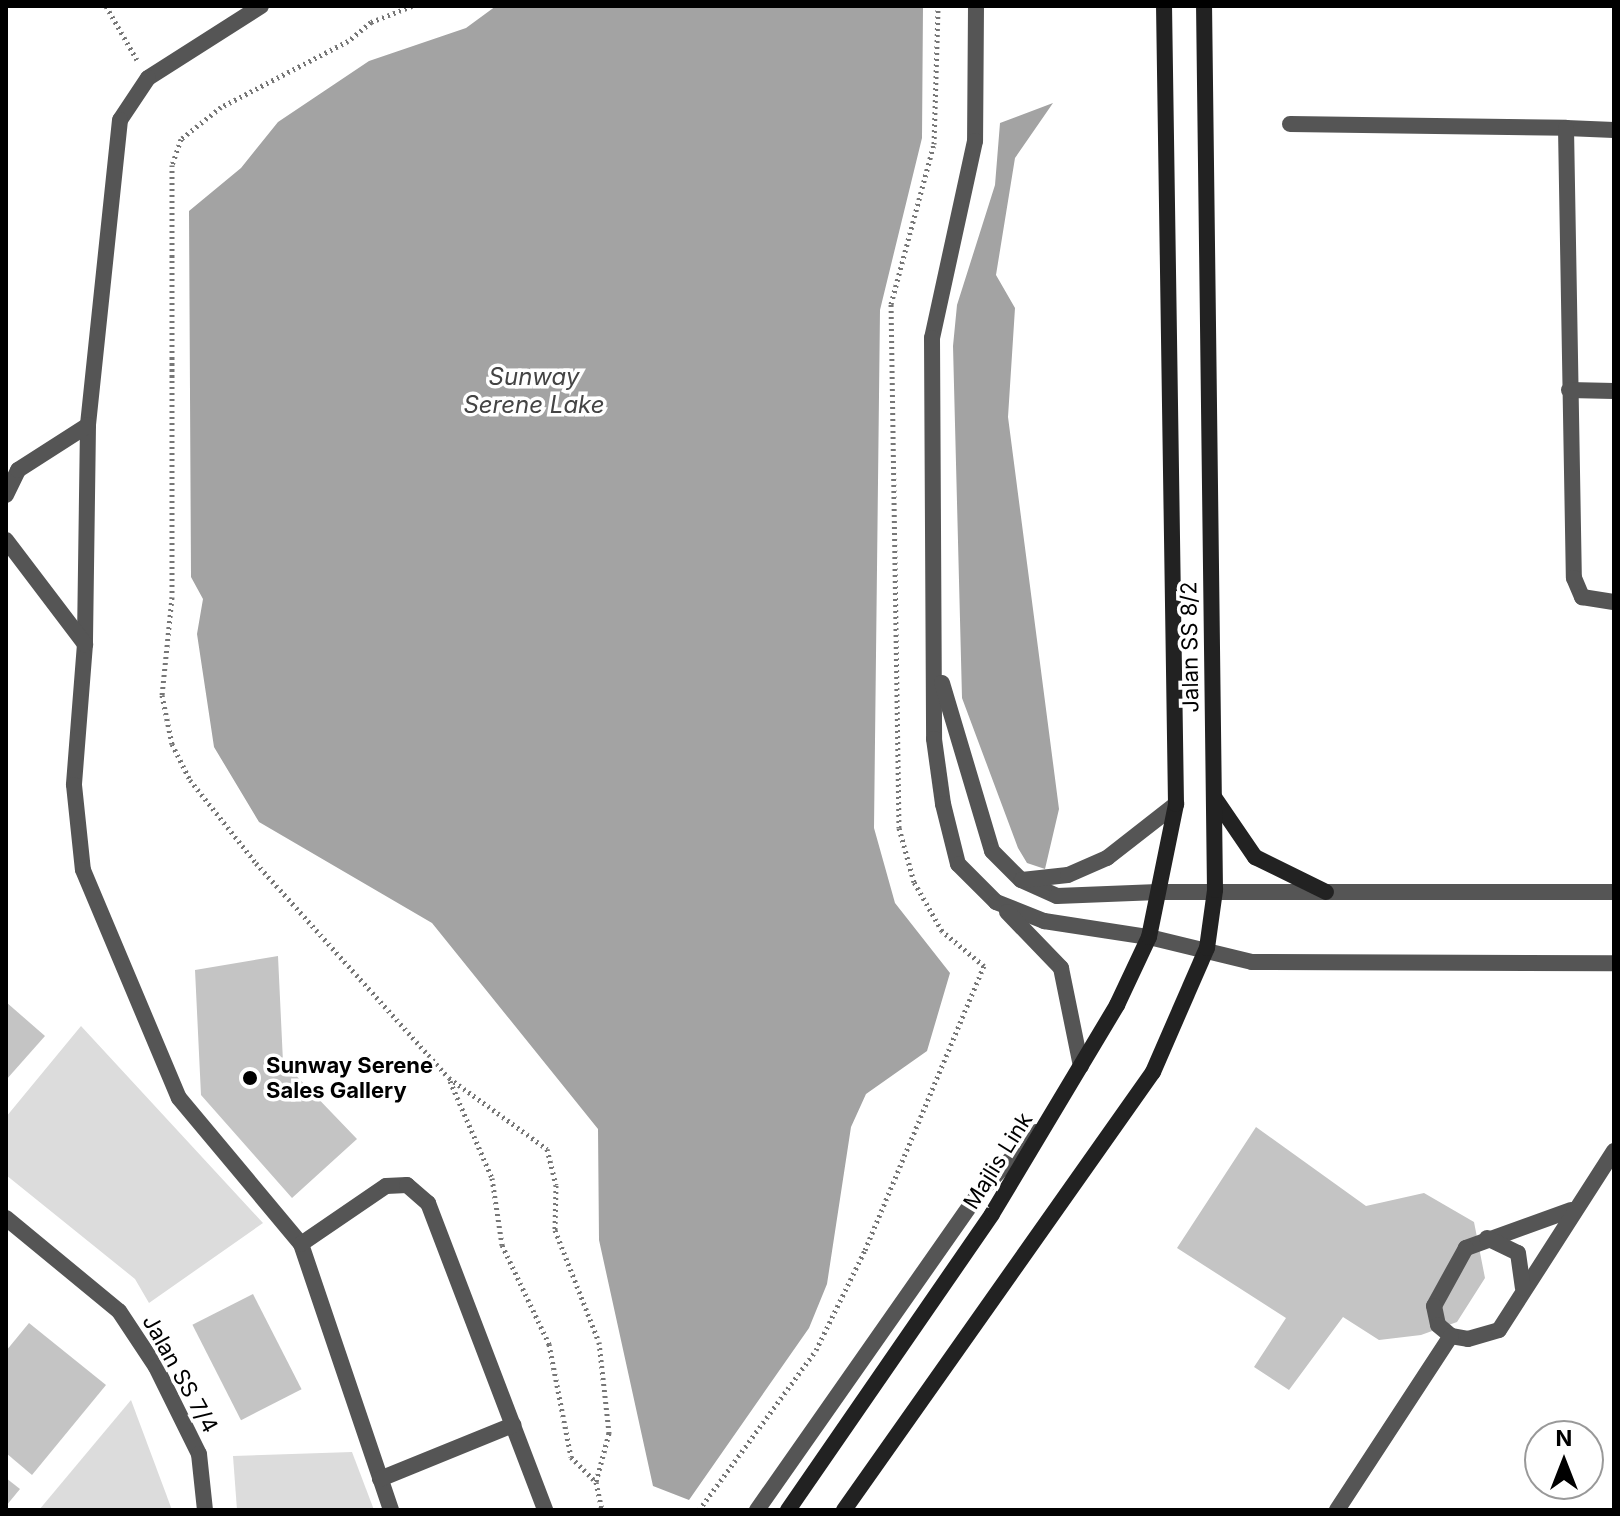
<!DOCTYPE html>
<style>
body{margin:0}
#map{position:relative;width:1620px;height:1516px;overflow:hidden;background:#fff;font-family:Inter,sans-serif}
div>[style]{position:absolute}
.green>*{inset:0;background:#dcdcdc}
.water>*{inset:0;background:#a3a3a3}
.building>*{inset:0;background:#c4c4c4;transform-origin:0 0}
.path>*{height:5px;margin-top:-2.5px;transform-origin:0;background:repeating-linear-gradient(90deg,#777 0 2px,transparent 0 6px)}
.service>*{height:16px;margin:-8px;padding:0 8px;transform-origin:8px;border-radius:8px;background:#555}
.minor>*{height:16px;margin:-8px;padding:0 8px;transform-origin:8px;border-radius:8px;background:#555}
.tertiary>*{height:16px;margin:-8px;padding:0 8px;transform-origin:8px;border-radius:8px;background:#555}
.secondary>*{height:16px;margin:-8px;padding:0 8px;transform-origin:8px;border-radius:8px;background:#222}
.dots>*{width:22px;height:22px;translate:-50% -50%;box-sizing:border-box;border:4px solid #fff;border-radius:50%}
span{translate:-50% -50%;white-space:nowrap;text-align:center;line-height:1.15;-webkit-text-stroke:7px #fff;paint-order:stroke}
.street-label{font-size:22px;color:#000}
.poi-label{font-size:22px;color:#000;font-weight:700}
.left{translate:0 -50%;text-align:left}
.water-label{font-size:24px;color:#444;font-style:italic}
.frame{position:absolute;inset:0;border:8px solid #000;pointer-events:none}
.north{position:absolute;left:1524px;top:1420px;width:80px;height:80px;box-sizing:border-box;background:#fff;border:2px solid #999;border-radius:50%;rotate:0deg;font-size:22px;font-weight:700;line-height:32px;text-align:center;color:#000}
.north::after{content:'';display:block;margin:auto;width:28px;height:36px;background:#000;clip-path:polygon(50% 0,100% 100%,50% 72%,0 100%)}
</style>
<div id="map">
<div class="green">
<i style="clip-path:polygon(81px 1026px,263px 1223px,149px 1303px,135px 1279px,6px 1175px,6px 1117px)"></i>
<i style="clip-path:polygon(131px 1400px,172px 1510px,39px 1510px)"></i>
<i style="clip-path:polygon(352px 1452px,374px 1510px,237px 1510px,233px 1456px)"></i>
</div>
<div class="water">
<i style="clip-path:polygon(496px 6px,923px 6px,922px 138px,880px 310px,874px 828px,895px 903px,950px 973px,927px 1051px,866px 1094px,851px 1127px,827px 1284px,809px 1328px,689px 1500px,653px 1486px,599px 1240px,598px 1129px,432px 923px,259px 822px,214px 747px,197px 634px,203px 599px,191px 577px,189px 211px,241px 168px,278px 122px,369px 61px,466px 28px)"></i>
<i style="clip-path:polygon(1053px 103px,1015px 158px,996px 275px,1015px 308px,1008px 417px,1059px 809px,1045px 869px,1027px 863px,1018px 848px,962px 698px,953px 346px,957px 305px,995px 185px,1000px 123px)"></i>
</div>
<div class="building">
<i style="clip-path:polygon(278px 956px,283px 1062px,357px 1139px,292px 1198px,201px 1095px,195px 970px)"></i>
<i style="clip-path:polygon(6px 1002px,45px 1036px,6px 1080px)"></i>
<i style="clip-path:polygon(1256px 1127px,1366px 1206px,1424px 1193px,1474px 1222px,1485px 1278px,1457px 1322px,1421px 1335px,1379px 1340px,1343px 1317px,1289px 1390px,1254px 1367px,1286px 1318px,1177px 1248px)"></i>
<i style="left:253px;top:1294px;width:107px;height:68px;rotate:63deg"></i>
<i style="clip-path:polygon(29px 1323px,106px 1385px,32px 1475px,6px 1453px,6px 1351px)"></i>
<i style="clip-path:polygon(6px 1478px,20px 1489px,6px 1506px)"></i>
</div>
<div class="path">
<i style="left:106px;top:6px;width:62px;rotate:60.1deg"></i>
<i style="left:412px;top:6px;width:44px;rotate:158.7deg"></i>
<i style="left:371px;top:22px;width:30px;rotate:140deg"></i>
<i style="left:348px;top:41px;width:143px;rotate:152.5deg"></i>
<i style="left:221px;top:107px;width:51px;rotate:141.3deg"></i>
<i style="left:181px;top:139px;width:28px;rotate:109deg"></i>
<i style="left:172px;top:165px;width:432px;rotate:90deg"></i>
<i style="left:172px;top:597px;width:99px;rotate:95.8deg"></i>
<i style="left:162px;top:695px;width:50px;rotate:78.5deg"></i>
<i style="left:172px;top:744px;width:40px;rotate:63.4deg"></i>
<i style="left:190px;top:780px;width:106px;rotate:51.5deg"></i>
<i style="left:256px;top:863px;width:289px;rotate:48.1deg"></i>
<i style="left:449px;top:1078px;width:121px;rotate:35.9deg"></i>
<i style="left:547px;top:1149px;width:37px;rotate:76deg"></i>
<i style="left:556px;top:1185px;width:45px;rotate:91.3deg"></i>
<i style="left:555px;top:1230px;width:120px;rotate:68.6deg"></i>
<i style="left:599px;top:1342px;width:92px;rotate:83.7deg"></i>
<i style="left:609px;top:1433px;width:51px;rotate:104.9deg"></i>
<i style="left:596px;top:1482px;width:29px;rotate:78deg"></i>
<i style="left:450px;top:1081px;width:106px;rotate:66.6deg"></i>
<i style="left:492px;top:1178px;width:68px;rotate:81.5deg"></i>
<i style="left:502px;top:1245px;width:110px;rotate:64.6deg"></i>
<i style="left:549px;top:1344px;width:115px;rotate:79deg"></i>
<i style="left:571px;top:1457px;width:35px;rotate:45deg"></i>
<i style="left:699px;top:1510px;width:198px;rotate:-53.8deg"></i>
<i style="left:816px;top:1350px;width:111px;rotate:-63.9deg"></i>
<i style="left:865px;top:1250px;width:308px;rotate:-67.3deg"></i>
<i style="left:984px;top:966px;width:55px;rotate:-140.2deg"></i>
<i style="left:942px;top:931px;width:56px;rotate:-119.7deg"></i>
<i style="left:914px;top:882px;width:56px;rotate:-105.5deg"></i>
<i style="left:899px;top:828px;width:524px;rotate:-90.87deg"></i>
<i style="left:891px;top:304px;width:166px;rotate:-75deg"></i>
<i style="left:934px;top:144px;width:138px;rotate:-88.3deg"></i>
</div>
<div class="service">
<i style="left:261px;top:6px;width:134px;rotate:147.5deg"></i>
<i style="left:148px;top:78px;width:50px;rotate:123.7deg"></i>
<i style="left:120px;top:120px;width:307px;rotate:96deg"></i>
<i style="left:88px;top:425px;width:219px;rotate:90.8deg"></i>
<i style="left:85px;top:644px;width:141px;rotate:94.5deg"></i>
<i style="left:74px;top:785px;width:85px;rotate:84deg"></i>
<i style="left:83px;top:870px;width:247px;rotate:67.2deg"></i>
<i style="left:179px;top:1098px;width:190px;rotate:50.1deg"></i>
<i style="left:301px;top:1244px;width:281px;rotate:71.3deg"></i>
<i style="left:976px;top:6px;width:135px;rotate:90.4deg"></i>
<i style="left:975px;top:141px;width:202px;rotate:102.3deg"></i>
<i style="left:932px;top:338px;width:401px;rotate:89.7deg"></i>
<i style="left:934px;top:739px;width:66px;rotate:82.1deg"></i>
<i style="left:943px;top:804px;width:62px;rotate:76deg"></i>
<i style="left:958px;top:864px;width:54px;rotate:45deg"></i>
<i style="left:996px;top:902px;width:52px;rotate:21.6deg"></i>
<i style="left:1044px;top:921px;width:106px;rotate:8.7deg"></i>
<i style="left:1290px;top:124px;width:276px;rotate:0.8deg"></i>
<i style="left:1614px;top:130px;width:48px;rotate:-177.6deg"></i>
<i style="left:1566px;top:128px;width:450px;rotate:89deg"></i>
<i style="left:1574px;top:578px;width:21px;rotate:67deg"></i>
<i style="left:1582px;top:597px;width:32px;rotate:9deg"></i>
<i style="left:1569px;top:390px;width:45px;rotate:1.3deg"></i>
<i style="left:6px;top:495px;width:28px;rotate:-64deg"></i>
<i style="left:18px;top:470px;width:83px;rotate:-32.7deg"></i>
<i style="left:6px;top:540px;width:131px;rotate:52.8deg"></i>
<i style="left:942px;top:683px;width:175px;rotate:73.4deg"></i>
<i style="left:992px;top:851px;width:41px;rotate:45deg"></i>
<i style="left:1021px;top:880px;width:39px;rotate:24deg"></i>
<i style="left:1057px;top:896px;width:101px;rotate:-2.3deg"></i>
<i style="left:1022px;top:880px;width:46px;rotate:-6.2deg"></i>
<i style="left:1068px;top:875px;width:43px;rotate:-23.6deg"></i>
<i style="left:1107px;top:858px;width:88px;rotate:-38deg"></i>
<i style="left:1007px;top:912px;width:78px;rotate:46deg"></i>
<i style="left:1061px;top:968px;width:100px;rotate:78.5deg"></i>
<i style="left:1571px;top:1210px;width:112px;rotate:160.1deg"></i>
<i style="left:1466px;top:1248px;width:66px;rotate:118.9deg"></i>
<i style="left:1434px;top:1306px;width:19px;rotate:78deg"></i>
<i style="left:1438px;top:1325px;width:17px;rotate:40deg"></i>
<i style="left:1451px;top:1336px;width:17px;rotate:10deg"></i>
<i style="left:1468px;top:1339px;width:32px;rotate:-16deg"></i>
<i style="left:1499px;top:1330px;width:213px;rotate:-57.3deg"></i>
<i style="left:1487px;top:1238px;width:34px;rotate:26deg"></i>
<i style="left:1518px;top:1253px;width:35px;rotate:82deg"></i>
<i style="left:301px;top:1244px;width:103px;rotate:-34.3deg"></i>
<i style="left:386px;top:1186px;width:21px;rotate:-3deg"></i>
<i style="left:407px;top:1185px;width:28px;rotate:41deg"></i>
<i style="left:428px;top:1203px;width:329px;rotate:69.1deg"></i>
<i style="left:380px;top:1479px;width:144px;rotate:-22.1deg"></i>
<i style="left:1337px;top:1510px;width:208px;rotate:-56.8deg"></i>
</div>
<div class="minor">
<i style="left:1158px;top:892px;width:456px"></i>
<i style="left:1149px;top:937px;width:106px;rotate:13.6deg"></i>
<i style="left:1252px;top:962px;width:362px;rotate:0.2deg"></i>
<i style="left:6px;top:1218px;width:146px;rotate:39.5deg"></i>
<i style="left:119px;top:1311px;width:67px;rotate:56.5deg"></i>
<i style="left:156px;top:1367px;width:97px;rotate:63.7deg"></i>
<i style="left:199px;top:1454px;width:56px;rotate:83.9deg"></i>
</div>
<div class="tertiary">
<i style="left:757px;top:1510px;width:388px;rotate:-55deg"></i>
<i style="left:980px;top:1192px;width:82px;rotate:-47deg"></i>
</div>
<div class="secondary">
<i style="left:1214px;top:797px;width:73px;rotate:55.7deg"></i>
<i style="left:1255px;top:857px;width:79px;rotate:26.2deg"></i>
<i style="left:788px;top:1510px;width:359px;rotate:-55.4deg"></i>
<i style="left:992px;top:1214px;width:244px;rotate:-59.1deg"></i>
<i style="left:1117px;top:1005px;width:75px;rotate:-64.8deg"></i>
<i style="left:1149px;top:937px;width:136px;rotate:-78.5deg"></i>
<i style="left:1176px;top:804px;width:798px;rotate:-90.86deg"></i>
<i style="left:844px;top:1510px;width:536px;rotate:-54.8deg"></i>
<i style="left:1153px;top:1072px;width:135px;rotate:-66.5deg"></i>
<i style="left:1207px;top:948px;width:59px;rotate:-82.1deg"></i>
<i style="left:1215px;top:890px;width:884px;rotate:-90.71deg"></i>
</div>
<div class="dots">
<i style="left:250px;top:1078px;background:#000"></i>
</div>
<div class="street-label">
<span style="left:1190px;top:647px;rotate:-91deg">Jalan SS 8/2</span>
<span style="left:998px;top:1161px;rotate:-58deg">Majlis Link</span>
<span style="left:180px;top:1374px;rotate:61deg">Jalan SS 7/4</span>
</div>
<div class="poi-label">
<span class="left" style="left:266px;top:1078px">Sunway Serene<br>Sales Gallery</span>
</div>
<div class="water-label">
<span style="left:534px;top:391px">Sunway<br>Serene Lake</span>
</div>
<div class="frame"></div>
<div class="north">N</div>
</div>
